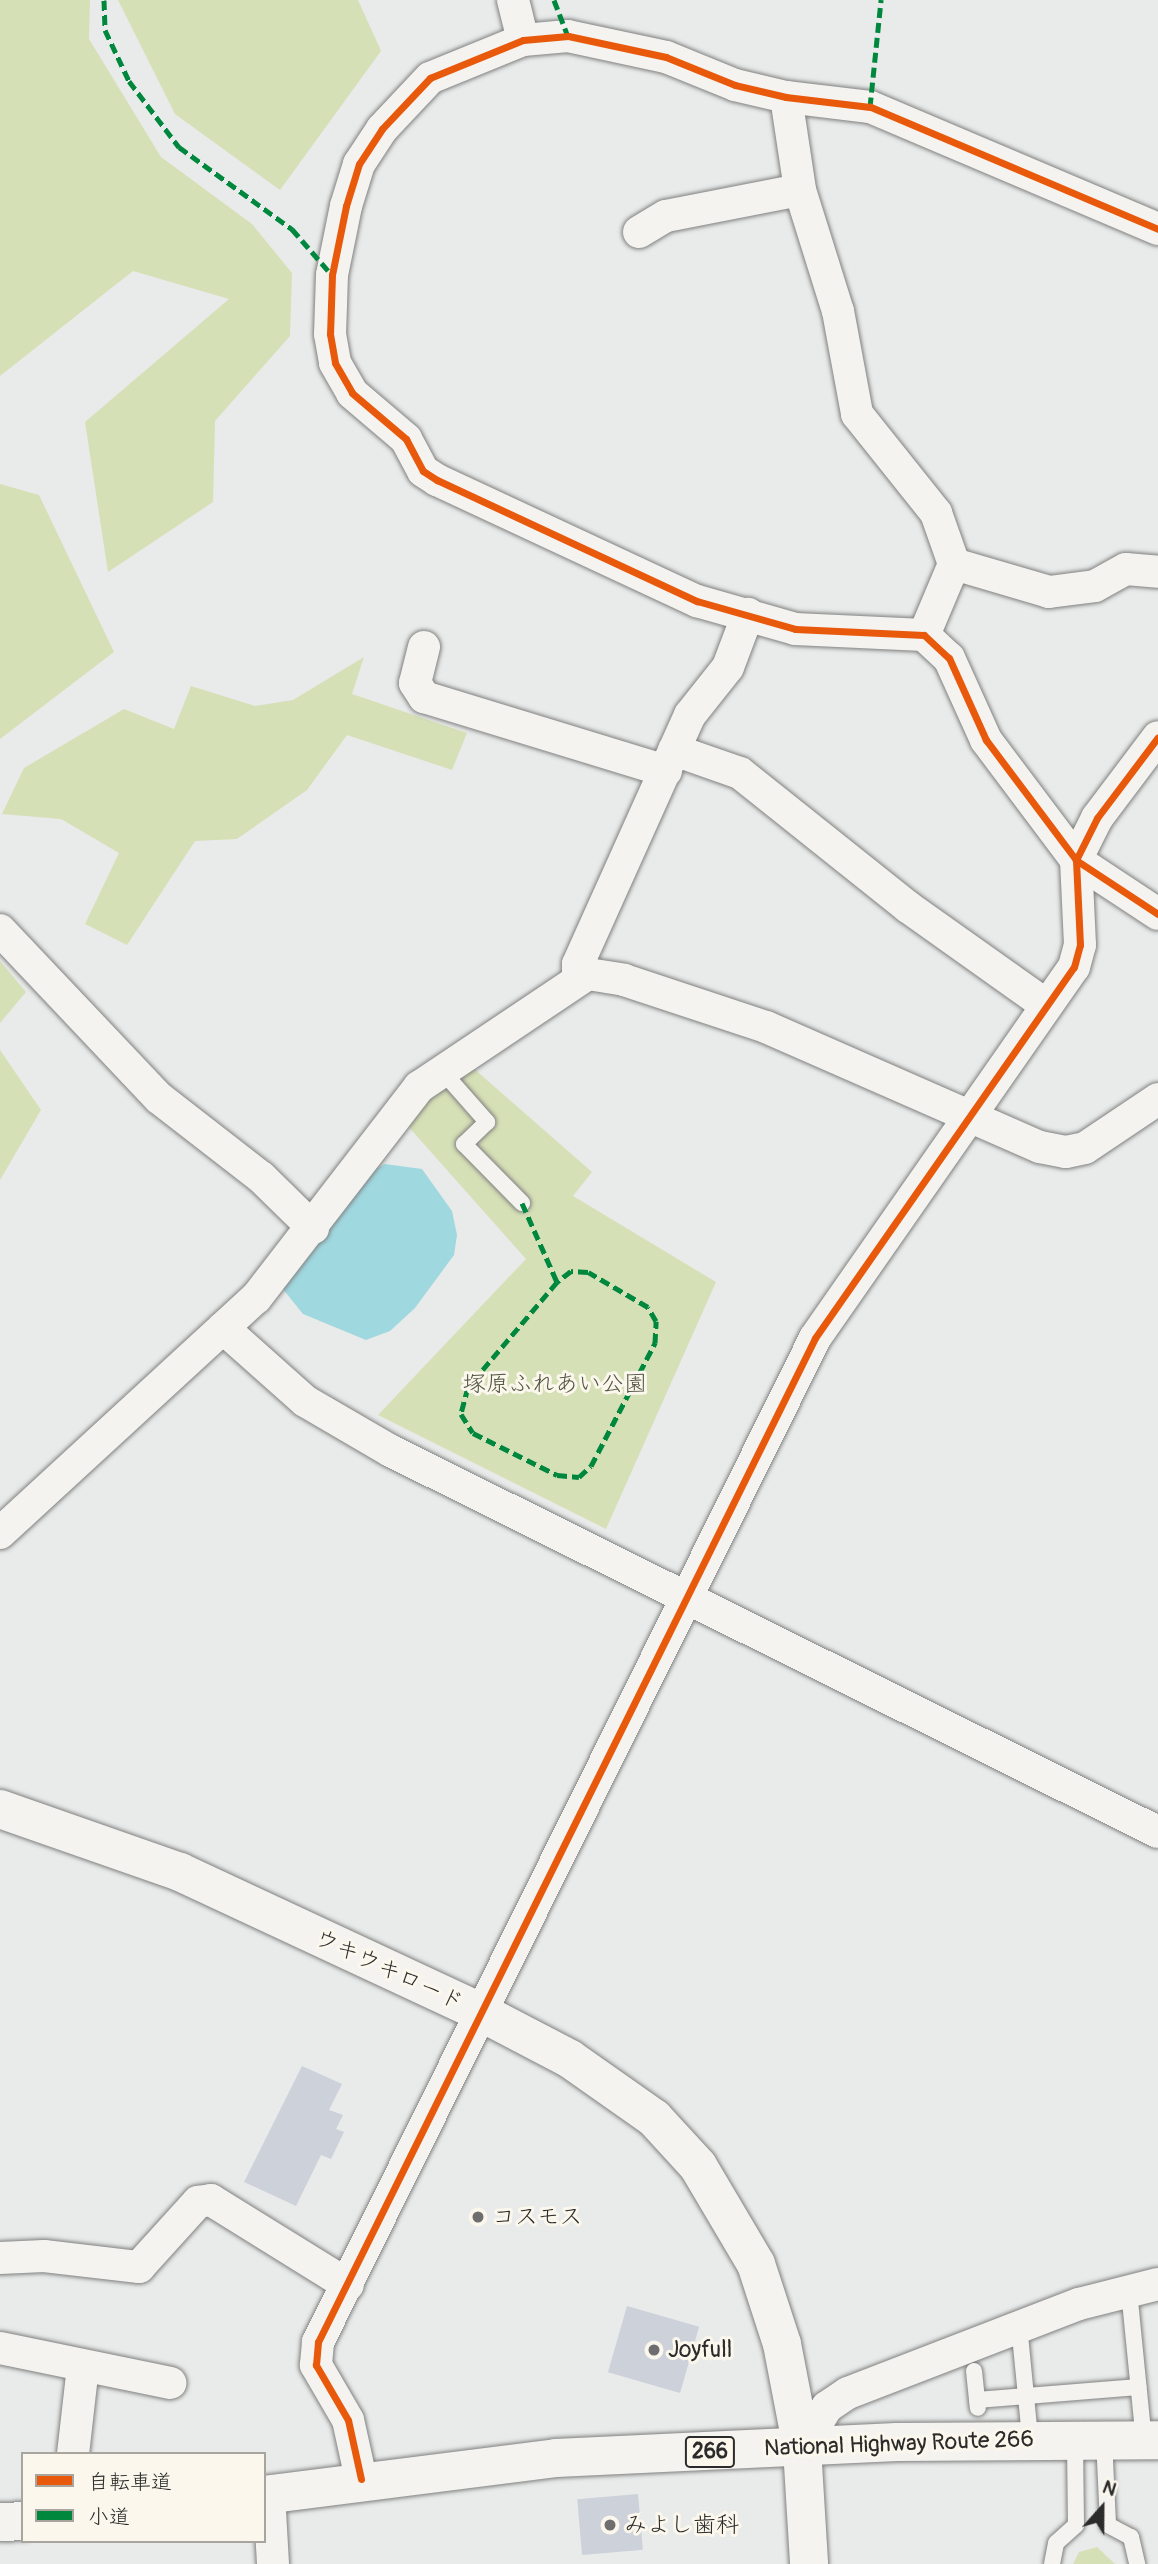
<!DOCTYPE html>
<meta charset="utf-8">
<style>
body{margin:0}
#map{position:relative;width:1158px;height:2564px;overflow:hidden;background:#e9eaea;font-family:Pangolin,"Klee One",sans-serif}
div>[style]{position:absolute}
.green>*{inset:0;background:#d6e0b6}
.water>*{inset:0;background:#a0d8e0}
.building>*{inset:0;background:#ccd1da;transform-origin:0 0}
.roads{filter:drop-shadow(0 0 2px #808181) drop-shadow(0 0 2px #808181)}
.lane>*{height:16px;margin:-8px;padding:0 8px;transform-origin:8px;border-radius:8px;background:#f4f3f0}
.street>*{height:32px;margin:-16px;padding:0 16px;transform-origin:16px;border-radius:16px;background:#f4f3f0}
.secondary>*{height:38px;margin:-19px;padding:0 19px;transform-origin:19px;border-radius:19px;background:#f4f3f0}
.highway>*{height:38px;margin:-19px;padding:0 19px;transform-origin:19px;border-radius:19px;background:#f4f3f0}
.quiet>*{height:5px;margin-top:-2.5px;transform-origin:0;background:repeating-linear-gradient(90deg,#00873e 0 10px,transparent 0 15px)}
.cycleway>*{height:7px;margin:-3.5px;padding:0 3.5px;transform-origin:3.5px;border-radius:3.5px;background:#e8590c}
.dots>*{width:19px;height:19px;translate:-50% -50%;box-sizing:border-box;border:4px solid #fbf7ec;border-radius:50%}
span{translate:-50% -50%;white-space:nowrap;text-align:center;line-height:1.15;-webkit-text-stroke:6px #fbf7ec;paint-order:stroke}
.shield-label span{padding:2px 5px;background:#fbf7ec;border:2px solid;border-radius:5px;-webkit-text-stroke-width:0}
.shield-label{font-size:21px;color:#2b2b2b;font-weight:700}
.park-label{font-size:23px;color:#525643}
.street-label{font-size:23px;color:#2b2b2b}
.poi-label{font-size:23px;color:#2b2b2b}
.left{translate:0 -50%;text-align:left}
.legend{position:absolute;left:21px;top:2452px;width:245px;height:91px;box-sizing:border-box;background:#fbf7ec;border:2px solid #a8a59f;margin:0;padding:9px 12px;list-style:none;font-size:21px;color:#2b2b2b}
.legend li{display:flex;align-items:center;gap:14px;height:35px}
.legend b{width:35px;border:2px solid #a8a59f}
.north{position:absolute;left:1067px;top:2473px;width:70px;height:70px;-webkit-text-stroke:5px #fbf7ec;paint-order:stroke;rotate:21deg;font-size:19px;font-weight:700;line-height:28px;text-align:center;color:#2b2b2b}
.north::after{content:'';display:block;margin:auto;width:24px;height:32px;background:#2b2b2b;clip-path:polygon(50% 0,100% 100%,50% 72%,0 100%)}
</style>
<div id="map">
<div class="green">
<i style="clip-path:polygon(0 0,90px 0,89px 39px,161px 157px,252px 224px,292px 273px,290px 336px,215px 421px,213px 502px,108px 572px,85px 422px,229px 299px,133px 271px,0 376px)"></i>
<i style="clip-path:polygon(118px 0,358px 0,381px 51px,280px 190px,175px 114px)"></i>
<i style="clip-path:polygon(0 484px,39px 495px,114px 652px,0 739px)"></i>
<i style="clip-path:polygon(364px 657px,352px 694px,467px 733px,452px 770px,347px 735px,307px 790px,237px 839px,195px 841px,127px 945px,85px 924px,119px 853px,61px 819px,2px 814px,24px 768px,124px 709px,174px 729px,191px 686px,255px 706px,293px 700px)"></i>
<i style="clip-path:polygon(0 961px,26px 992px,0 1023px)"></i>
<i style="clip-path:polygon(0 1050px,41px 1110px,0 1180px)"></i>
<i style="clip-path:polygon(472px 1067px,592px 1172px,573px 1196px,716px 1282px,606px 1529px,378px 1415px,526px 1259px,407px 1125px,421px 1105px)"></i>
<i style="clip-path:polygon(1097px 2547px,1115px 2564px,1073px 2564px,1079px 2552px)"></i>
</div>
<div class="water">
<i style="clip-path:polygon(385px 1164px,422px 1169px,452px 1211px,457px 1235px,454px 1255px,415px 1308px,390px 1331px,366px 1340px,303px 1314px,282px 1288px,370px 1172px)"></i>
</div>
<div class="building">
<i style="clip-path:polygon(302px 2066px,342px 2084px,329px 2110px,343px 2115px,336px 2129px,344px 2132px,331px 2159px,321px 2155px,296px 2206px,244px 2182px)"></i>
<i style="left:627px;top:2306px;width:75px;height:69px;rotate:16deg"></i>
<i style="left:638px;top:2494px;width:56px;height:61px;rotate:85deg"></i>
</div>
<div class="roads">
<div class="lane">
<i style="left:443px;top:1072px;width:67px;rotate:48.7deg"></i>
<i style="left:487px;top:1122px;width:32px;rotate:136deg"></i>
<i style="left:464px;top:1144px;width:83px;rotate:45.5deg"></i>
<i style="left:1129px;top:2291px;width:150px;rotate:84.3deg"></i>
<i style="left:1019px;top:2325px;width:114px;rotate:84.4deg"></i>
<i style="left:974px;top:2371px;width:37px;rotate:84deg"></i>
<i style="left:977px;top:2400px;width:162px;rotate:-4.6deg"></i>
<i style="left:1104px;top:2439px;width:86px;rotate:87.3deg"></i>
<i style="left:1108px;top:2525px;width:26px;rotate:28deg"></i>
<i style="left:1131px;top:2537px;width:28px;rotate:77deg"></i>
<i style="left:1052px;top:2564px;width:21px;rotate:-79deg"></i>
<i style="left:1056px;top:2543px;width:27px;rotate:-42deg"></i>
<i style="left:1076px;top:2525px;width:85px;rotate:-90.7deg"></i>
</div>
<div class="street">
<i style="left:513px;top:0;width:41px;rotate:76deg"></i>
<i style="left:786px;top:97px;width:94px;rotate:81.4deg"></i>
<i style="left:800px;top:190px;width:127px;rotate:72.6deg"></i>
<i style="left:838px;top:311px;width:105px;rotate:79.5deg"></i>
<i style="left:857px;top:414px;width:127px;rotate:51.4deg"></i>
<i style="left:936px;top:513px;width:54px;rotate:70.6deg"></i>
<i style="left:954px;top:564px;width:77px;rotate:112.9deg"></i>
<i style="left:1158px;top:229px;width:313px;rotate:-157deg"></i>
<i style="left:870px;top:107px;width:85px;rotate:-173.2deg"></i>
<i style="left:786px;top:97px;width:52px;rotate:-166.8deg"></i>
<i style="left:735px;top:85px;width:74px;rotate:-157.9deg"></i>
<i style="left:666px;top:57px;width:100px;rotate:-167.9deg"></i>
<i style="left:568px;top:36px;width:45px;rotate:174.9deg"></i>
<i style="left:523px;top:40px;width:100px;rotate:157.8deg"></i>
<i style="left:430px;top:78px;width:70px;rotate:133.3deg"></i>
<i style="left:382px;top:129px;width:42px;rotate:123.3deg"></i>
<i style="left:359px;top:164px;width:44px;rotate:107.2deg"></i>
<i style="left:346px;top:206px;width:70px;rotate:101.5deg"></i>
<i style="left:332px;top:275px;width:59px;rotate:91.9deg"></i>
<i style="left:330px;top:334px;width:29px;rotate:80deg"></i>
<i style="left:335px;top:363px;width:34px;rotate:60deg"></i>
<i style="left:352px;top:393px;width:71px;rotate:40.4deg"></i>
<i style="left:406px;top:439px;width:36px;rotate:62deg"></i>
<i style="left:423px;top:471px;width:17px;rotate:33deg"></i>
<i style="left:437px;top:480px;width:287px;rotate:25deg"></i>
<i style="left:697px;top:601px;width:102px;rotate:15.9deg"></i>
<i style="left:795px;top:629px;width:129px;rotate:2.7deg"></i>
<i style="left:924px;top:635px;width:34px;rotate:43deg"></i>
<i style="left:949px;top:658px;width:90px;rotate:65.7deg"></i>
<i style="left:986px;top:740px;width:150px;rotate:53.1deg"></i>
<i style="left:1076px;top:860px;width:98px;rotate:33.4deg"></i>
<i style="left:639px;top:232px;width:31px;rotate:-31deg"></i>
<i style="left:666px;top:216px;width:136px;rotate:-11deg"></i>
<i style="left:954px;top:564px;width:99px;rotate:16.4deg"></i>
<i style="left:1049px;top:592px;width:46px;rotate:-7.4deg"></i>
<i style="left:1095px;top:586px;width:35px;rotate:-29deg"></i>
<i style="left:1126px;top:569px;width:32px;rotate:5deg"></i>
<i style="left:424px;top:647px;width:37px;rotate:104deg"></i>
<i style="left:415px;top:683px;width:17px;rotate:57deg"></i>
<i style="left:424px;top:697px;width:253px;rotate:17deg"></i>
<i style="left:674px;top:750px;width:70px;rotate:19.2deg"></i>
<i style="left:740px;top:773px;width:215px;rotate:38.6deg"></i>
<i style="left:908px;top:907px;width:169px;rotate:35.4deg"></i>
<i style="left:0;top:930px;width:231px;rotate:46.6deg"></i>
<i style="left:159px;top:1098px;width:129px;rotate:37.8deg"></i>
<i style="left:261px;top:1177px;width:73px;rotate:44.4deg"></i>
<i style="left:578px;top:978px;width:14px;rotate:-90deg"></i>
<i style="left:578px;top:964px;width:273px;rotate:-65.8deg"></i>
<i style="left:690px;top:715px;width:61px;rotate:-51.6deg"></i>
<i style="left:728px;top:667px;width:57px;rotate:-69.3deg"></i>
<i style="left:223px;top:1328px;width:110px;rotate:41.7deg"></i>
<i style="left:305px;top:1401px;width:99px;rotate:30.2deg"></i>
<i style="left:391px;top:1451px;width:856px;rotate:26.42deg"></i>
<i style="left:0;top:1533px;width:348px;rotate:-42.6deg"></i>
<i style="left:256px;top:1298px;width:267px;rotate:-52.3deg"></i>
<i style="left:419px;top:1087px;width:203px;rotate:-33.8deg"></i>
<i style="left:588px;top:974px;width:36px;rotate:9deg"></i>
<i style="left:624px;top:980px;width:150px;rotate:18.3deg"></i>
<i style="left:766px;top:1027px;width:299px;rotate:23.7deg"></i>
<i style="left:1040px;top:1147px;width:26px;rotate:11deg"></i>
<i style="left:1066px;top:1152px;width:19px;rotate:-12deg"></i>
<i style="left:1085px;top:1148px;width:88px;rotate:-33.9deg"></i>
<i style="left:0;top:2258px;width:44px;rotate:-2.6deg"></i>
<i style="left:44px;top:2256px;width:96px;rotate:6.6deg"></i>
<i style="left:139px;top:2267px;width:88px;rotate:-47.8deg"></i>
<i style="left:198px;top:2202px;width:13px;rotate:-9deg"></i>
<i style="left:211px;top:2200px;width:161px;rotate:31.8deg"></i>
<i style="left:0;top:2348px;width:174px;rotate:11.6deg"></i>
<i style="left:802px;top:2448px;width:48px;rotate:-58.6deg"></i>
<i style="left:827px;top:2407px;width:25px;rotate:-34deg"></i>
<i style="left:848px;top:2393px;width:248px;rotate:-21.1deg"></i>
<i style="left:1079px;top:2304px;width:81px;rotate:-14.2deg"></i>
<i style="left:73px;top:2454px;width:89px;rotate:-83.5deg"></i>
<i style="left:361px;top:2479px;width:60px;rotate:-102.4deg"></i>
<i style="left:348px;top:2420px;width:64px;rotate:-120.2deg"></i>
<i style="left:316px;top:2365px;width:23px;rotate:-85deg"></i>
<i style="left:318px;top:2342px;width:1120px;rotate:-63.66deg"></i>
<i style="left:815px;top:1338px;width:452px;rotate:-55.1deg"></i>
<i style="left:1074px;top:967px;width:23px;rotate:-75deg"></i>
<i style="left:1080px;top:945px;width:85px;rotate:-92.7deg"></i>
<i style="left:1076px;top:860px;width:47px;rotate:-63.4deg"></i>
<i style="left:1097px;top:818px;width:101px;rotate:-53deg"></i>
<i style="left:269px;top:2494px;width:70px;rotate:86.7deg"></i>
</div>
<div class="secondary">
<i style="left:0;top:1809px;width:191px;rotate:19.3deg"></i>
<i style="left:180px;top:1872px;width:336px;rotate:25deg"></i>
<i style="left:484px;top:2014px;width:97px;rotate:27.6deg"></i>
<i style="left:570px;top:2059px;width:103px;rotate:35.1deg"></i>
<i style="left:654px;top:2118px;width:65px;rotate:47.5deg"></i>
<i style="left:698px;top:2166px;width:114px;rotate:59.4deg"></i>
<i style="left:756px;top:2264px;width:84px;rotate:72deg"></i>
<i style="left:782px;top:2344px;width:106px;rotate:79.1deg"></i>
<i style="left:802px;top:2448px;width:116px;rotate:86.5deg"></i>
</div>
<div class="highway">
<i style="left:264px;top:2495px;width:294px;rotate:-7.2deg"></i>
<i style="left:556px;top:2458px;width:341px;rotate:-2.7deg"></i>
<i style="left:897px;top:2442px;width:261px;rotate:-0.4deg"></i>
<i style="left:0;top:2522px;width:23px;rotate:-2deg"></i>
</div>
</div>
<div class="quiet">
<i style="left:104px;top:0;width:30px;rotate:88deg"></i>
<i style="left:105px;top:30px;width:56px;rotate:64.8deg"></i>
<i style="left:129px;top:81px;width:83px;rotate:52.9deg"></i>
<i style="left:179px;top:147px;width:140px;rotate:36deg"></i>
<i style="left:292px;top:229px;width:61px;rotate:49deg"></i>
<i style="left:554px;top:0;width:39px;rotate:69deg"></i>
<i style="left:870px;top:107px;width:108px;rotate:-84.1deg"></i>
<i style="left:522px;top:1203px;width:86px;rotate:66.1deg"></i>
<i style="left:557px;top:1282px;width:138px;rotate:130.3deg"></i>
<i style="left:468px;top:1387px;width:28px;rotate:105deg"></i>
<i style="left:461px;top:1414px;width:22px;rotate:58deg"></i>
<i style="left:473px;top:1433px;width:94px;rotate:26.6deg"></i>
<i style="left:557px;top:1475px;width:22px;rotate:5deg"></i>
<i style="left:579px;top:1477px;width:16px;rotate:-43deg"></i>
<i style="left:591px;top:1466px;width:139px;rotate:-62.5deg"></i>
<i style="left:655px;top:1343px;width:22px;rotate:-87deg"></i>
<i style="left:656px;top:1321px;width:16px;rotate:-120deg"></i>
<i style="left:648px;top:1307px;width:69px;rotate:-149.7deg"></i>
<i style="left:588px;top:1272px;width:17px;rotate:-177deg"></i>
<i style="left:571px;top:1271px;width:18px;rotate:142deg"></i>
</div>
<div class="cycleway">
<i style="left:1158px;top:229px;width:313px;rotate:-157deg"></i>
<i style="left:870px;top:107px;width:85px;rotate:-173.2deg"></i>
<i style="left:786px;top:97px;width:52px;rotate:-166.8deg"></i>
<i style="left:735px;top:85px;width:74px;rotate:-157.9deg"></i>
<i style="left:666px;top:57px;width:100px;rotate:-167.9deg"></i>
<i style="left:568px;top:36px;width:45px;rotate:174.9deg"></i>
<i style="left:523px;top:40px;width:100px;rotate:157.8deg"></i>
<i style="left:430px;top:78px;width:70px;rotate:133.3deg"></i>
<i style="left:382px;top:129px;width:42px;rotate:123.3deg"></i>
<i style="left:359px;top:164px;width:44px;rotate:107.2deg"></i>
<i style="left:346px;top:206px;width:70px;rotate:101.5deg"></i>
<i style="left:332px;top:275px;width:59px;rotate:91.9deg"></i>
<i style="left:330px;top:334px;width:29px;rotate:80deg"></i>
<i style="left:335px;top:363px;width:34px;rotate:60deg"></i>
<i style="left:352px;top:393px;width:71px;rotate:40.4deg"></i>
<i style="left:406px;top:439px;width:36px;rotate:62deg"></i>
<i style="left:423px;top:471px;width:17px;rotate:33deg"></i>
<i style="left:437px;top:480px;width:287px;rotate:25deg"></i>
<i style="left:697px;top:601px;width:102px;rotate:15.9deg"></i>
<i style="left:795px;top:629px;width:129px;rotate:2.7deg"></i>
<i style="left:924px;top:635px;width:34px;rotate:43deg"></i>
<i style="left:949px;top:658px;width:90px;rotate:65.7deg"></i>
<i style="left:986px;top:740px;width:150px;rotate:53.1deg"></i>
<i style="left:1076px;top:860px;width:98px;rotate:33.4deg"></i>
<i style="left:361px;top:2479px;width:60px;rotate:-102.4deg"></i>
<i style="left:348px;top:2420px;width:64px;rotate:-120.2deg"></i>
<i style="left:316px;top:2365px;width:23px;rotate:-85deg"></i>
<i style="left:318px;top:2342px;width:1120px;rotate:-63.66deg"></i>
<i style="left:815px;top:1338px;width:452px;rotate:-55.1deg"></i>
<i style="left:1074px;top:967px;width:23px;rotate:-75deg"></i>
<i style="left:1080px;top:945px;width:85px;rotate:-92.7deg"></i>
<i style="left:1076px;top:860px;width:47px;rotate:-63.4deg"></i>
<i style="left:1097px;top:818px;width:101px;rotate:-53deg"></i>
</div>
<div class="dots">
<i style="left:478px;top:2217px;background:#6e6e6e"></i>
<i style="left:654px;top:2350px;background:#6e6e6e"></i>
<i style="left:610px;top:2525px;background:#6e6e6e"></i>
</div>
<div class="shield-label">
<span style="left:710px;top:2452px">266</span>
</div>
<div class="park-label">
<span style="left:555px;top:1384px">塚原ふれあい公園</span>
</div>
<div class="street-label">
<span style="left:389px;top:1970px;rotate:25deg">ウキウキロード</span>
<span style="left:899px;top:2444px;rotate:-2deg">National Highway Route 266</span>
</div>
<div class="poi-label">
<span class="left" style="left:492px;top:2217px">コスモス</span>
<span class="left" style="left:668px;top:2350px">Joyfull</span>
<span class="left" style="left:624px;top:2525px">みよし歯科</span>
</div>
<ul class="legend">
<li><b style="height:9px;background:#e8590c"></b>自転車道</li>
<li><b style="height:9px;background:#00873e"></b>小道</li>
</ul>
<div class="north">N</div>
</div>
